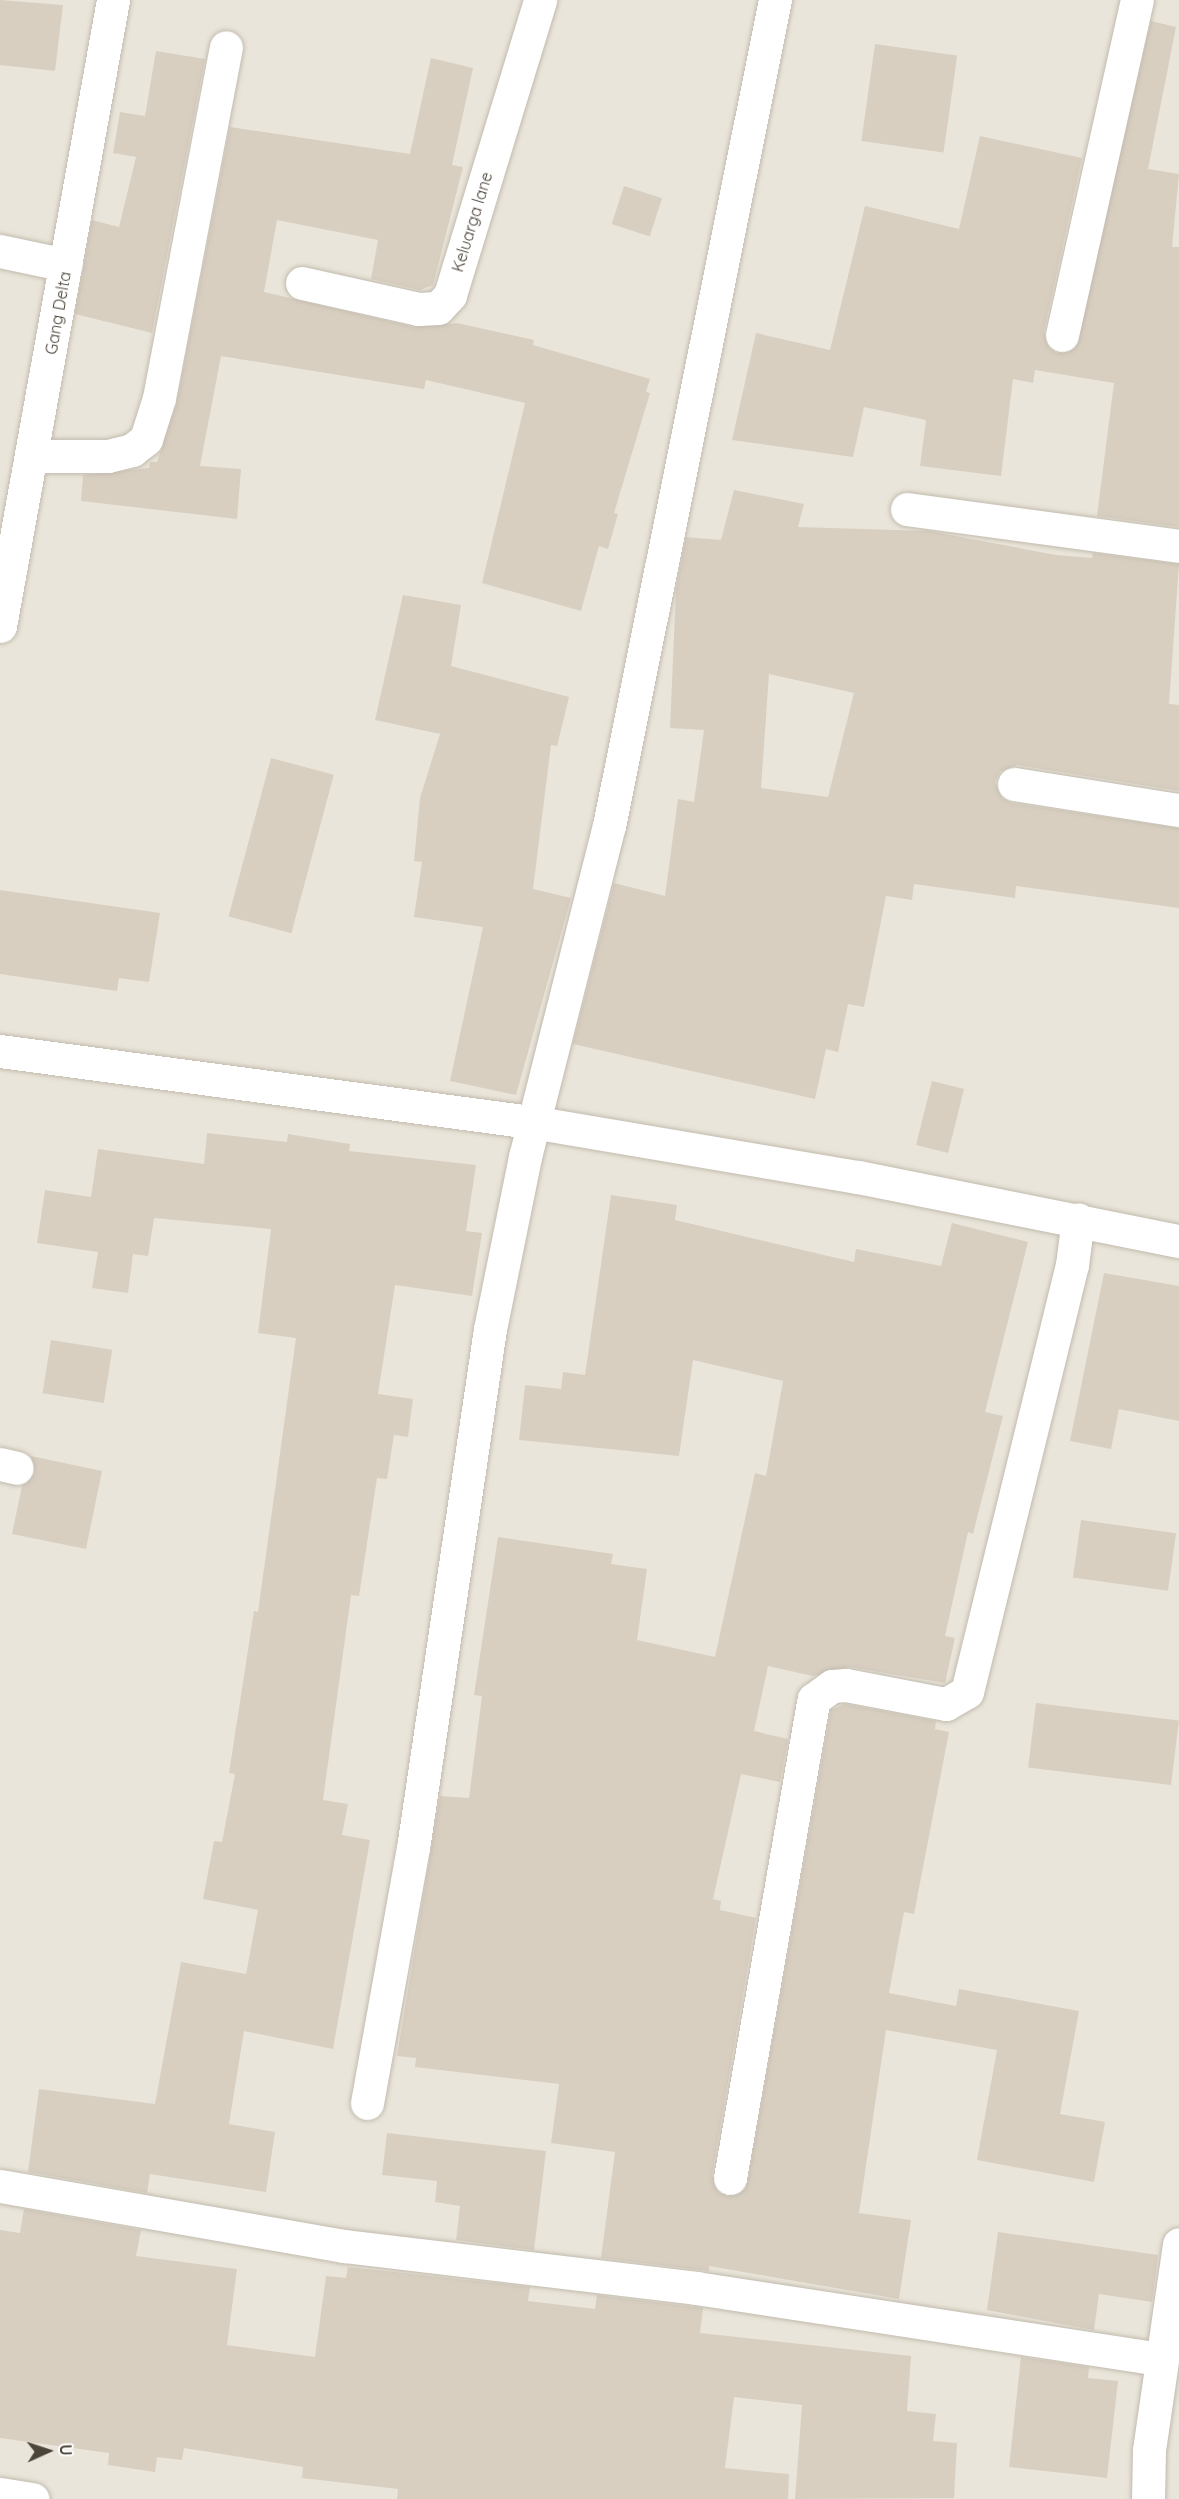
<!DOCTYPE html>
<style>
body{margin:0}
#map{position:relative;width:1179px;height:2499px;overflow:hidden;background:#f6f3ec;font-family:Quicksand,sans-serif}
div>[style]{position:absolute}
.residential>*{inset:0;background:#eae5da;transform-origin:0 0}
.building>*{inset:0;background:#d8cfc1;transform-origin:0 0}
.roads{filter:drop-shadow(0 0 2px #c2bbae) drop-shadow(0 0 2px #c2bbae)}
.minor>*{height:33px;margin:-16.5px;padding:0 16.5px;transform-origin:16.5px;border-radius:16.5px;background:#fff}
span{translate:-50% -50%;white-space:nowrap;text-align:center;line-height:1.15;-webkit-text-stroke:5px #fff;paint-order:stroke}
.street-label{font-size:16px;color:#4b4439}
.north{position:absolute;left:18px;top:2421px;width:60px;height:60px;-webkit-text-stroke:4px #fff;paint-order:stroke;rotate:87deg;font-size:16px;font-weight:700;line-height:24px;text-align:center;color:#4b4439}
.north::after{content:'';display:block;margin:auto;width:21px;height:27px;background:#4b4439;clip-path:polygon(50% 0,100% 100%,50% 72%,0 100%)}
</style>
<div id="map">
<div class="residential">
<i style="left:0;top:0;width:1179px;height:2499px"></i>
</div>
<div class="building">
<i style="clip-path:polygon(0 0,63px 5px,55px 71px,0 65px)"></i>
<i style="clip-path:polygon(1151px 21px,1176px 27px,1148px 169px,1179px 174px,1172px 247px,1179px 247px,1179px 527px,1097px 516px,1114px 383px,1035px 370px,1033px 383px,1013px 379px,1001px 476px,920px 466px,926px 420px,864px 407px,853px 457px,732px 440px,756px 333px,830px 350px,865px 206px,959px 229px,980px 136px,1082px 158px,1044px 331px,1049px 348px,1057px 353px,1075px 348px)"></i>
<i style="left:875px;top:44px;width:83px;height:98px;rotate:8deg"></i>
<i style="clip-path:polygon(156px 51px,205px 59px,152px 333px,75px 314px,92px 220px,119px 227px,136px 157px,113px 153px,120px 112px,145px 116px)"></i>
<i style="clip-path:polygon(431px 58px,473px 68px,452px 165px,463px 167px,433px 285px,420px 290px,371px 279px,378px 240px,277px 220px,264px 292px,414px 327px,457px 323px,534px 340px,533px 345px,650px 379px,646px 392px,650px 393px,614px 513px,618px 514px,608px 549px,599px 546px,581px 611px,482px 583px,525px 403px,426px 380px,424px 389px,221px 356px,200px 466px,241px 469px,237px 519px,81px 501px,83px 475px,149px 468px,150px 462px,157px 462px,177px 402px,230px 127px,410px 154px)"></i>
<i style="left:624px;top:186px;width:40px;height:40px;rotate:18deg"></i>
<i style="clip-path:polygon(evenodd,734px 490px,804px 504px,798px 527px,929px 531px,1056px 555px,1092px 558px,1093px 553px,1179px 564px,1169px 704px,1179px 705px,1179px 791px,1017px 765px,1000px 772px,995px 782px,1002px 798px,1011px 803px,1179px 828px,1179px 908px,1016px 886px,1015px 898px,914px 884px,912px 900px,886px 896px,864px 1007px,848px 1004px,838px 1052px,826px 1049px,815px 1099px,573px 1044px,614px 883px,665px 896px,678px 799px,694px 802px,704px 730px,670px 728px,676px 590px,686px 537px,721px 540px,734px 490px,769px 674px,854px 693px,828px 797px,761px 788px,769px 674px)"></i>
<i style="clip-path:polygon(403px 595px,461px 605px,451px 666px,569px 697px,557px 746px,551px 745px,533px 889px,571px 898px,516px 1095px,450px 1081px,483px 927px,414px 917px,422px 862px,414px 861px,420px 798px,440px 734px,375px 720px)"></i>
<i style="left:271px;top:758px;width:65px;height:164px;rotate:15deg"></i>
<i style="clip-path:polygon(0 890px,160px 913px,149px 982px,119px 978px,117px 991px,0 974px)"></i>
<i style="left:932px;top:1081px;width:33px;height:66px;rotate:14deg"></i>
<i style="clip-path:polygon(207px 1133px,287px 1142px,288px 1134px,350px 1144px,349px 1151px,476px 1165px,466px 1231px,482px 1233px,472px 1296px,395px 1285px,378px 1394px,413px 1399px,408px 1437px,394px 1435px,387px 1479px,377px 1478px,359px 1596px,351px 1595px,323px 1800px,348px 1804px,342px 1835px,370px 1840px,333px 2049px,244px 2031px,229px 2124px,275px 2132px,266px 2192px,150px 2174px,147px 2193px,28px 2172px,39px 2089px,155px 2104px,181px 1962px,246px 1974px,258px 1910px,203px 1899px,214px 1841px,222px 1842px,235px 1774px,229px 1773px,254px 1611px,258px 1612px,296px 1338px,258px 1333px,271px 1229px,154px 1218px,148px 1256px,133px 1254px,128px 1293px,92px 1288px,98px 1252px,37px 1243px,45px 1190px,91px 1197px,98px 1149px,204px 1164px)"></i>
<i style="clip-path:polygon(611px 1195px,677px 1205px,675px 1220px,854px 1262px,856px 1249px,941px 1266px,952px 1223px,1028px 1242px,985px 1412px,1003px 1416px,973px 1534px,968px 1532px,945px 1636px,955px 1638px,945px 1683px,849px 1667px,813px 1676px,768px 1666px,754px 1731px,788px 1739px,780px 1782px,741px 1774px,713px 1899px,721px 1901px,720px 1910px,756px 1918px,712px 2175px,718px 2192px,727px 2196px,744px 2190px,748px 2181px,831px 1710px,845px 1704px,936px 1721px,935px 1729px,949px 1732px,914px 1914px,904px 1912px,889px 1993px,956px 2006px,959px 1989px,1079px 2011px,1060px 2114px,1105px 2122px,1094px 2182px,977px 2160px,997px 2050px,886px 2030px,859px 2213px,911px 2220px,899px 2299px,709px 2266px,709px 2271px,601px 2258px,615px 2152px,551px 2143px,559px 2084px,415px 2067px,416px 2058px,397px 2056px,440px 1796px,469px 1798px,482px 1696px,474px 1695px,498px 1537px,613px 1554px,611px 1564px,647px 1569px,637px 1640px,715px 1657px,755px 1473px,766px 1476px,783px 1381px,693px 1360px,679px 1456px,519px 1440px,525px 1385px,561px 1389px,563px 1372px,585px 1375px)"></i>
<i style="clip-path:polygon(1104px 1273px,1179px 1286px,1179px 1421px,1119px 1409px,1111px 1449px,1070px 1441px)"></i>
<i style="left:51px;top:1340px;width:62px;height:54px;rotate:9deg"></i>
<i style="clip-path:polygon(31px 1456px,102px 1471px,86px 1549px,12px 1534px,22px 1486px,35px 1473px)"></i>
<i style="left:1081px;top:1520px;width:96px;height:58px;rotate:8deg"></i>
<i style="left:1036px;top:1703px;width:144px;height:65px;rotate:7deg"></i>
<i style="clip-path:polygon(387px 2133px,546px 2151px,534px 2250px,456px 2240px,460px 2206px,435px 2202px,437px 2181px,382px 2175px)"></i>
<i style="clip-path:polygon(24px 2209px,141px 2230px,136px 2256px,237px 2269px,227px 2345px,315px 2357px,326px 2276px,346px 2278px,348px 2267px,530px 2287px,528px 2301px,595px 2309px,597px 2295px,703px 2308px,700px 2333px,911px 2356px,907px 2411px,936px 2414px,933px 2441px,957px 2443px,954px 2498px,795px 2499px,802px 2405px,734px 2397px,725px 2468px,789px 2474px,788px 2499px,397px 2499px,398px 2489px,302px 2478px,303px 2467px,184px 2448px,182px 2460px,157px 2457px,155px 2472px,108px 2465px,109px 2453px,0 2438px,0 2230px,20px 2233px)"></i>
<i style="clip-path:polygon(998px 2232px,1158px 2255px,1152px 2302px,1099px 2294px,1094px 2330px,987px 2310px)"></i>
<i style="clip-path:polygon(1021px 2357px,1089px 2367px,1088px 2378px,1118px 2381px,1107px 2478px,1009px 2467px)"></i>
</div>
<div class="roads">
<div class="minor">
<i style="left:0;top:251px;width:67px;rotate:12deg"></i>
<i style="left:302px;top:283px;width:119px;rotate:12.6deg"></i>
<i style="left:418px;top:309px;width:20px;rotate:-3deg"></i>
<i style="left:438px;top:308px;width:18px;rotate:-47deg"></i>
<i style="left:450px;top:295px;width:308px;rotate:-73deg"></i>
<i style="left:1062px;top:335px;width:343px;rotate:-77.4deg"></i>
<i style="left:32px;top:456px;width:76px"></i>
<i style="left:108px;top:456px;width:25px;rotate:-14deg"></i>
<i style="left:132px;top:450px;width:18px;rotate:-38deg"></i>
<i style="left:146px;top:439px;width:43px;rotate:-72.4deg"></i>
<i style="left:159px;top:398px;width:357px;rotate:-79.2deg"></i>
<i style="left:907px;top:509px;width:275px;rotate:7.7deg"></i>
<i style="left:0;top:626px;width:636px;rotate:-79.77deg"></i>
<i style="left:1014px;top:784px;width:167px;rotate:9deg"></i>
<i style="left:0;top:1051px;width:543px;rotate:7.62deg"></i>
<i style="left:538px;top:1123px;width:325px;rotate:9.6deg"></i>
<i style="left:858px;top:1177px;width:327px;rotate:11.3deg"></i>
<i style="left:0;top:1464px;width:17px;rotate:13deg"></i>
<i style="left:367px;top:2103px;width:259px;rotate:-79.8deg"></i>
<i style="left:413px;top:1848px;width:525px;rotate:-81.56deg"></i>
<i style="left:490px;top:1329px;width:176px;rotate:-78.5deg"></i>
<i style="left:525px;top:1157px;width:341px;rotate:-75.8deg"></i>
<i style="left:609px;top:826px;width:843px;rotate:-78.64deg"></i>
<i style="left:730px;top:2178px;width:486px;rotate:-80.1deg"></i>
<i style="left:814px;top:1699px;width:22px;rotate:-36deg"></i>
<i style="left:832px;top:1686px;width:14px;rotate:-4deg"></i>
<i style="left:846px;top:1685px;width:102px;rotate:10.8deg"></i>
<i style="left:946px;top:1704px;width:24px;rotate:-30deg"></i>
<i style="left:967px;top:1692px;width:440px;rotate:-76.2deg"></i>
<i style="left:1072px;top:1265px;width:46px;rotate:-82.6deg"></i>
<i style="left:0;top:2186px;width:350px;rotate:9.9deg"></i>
<i style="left:345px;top:2246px;width:354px;rotate:6.8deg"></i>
<i style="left:696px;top:2288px;width:470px;rotate:8.7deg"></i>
<i style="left:0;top:2494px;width:33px;rotate:9deg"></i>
<i style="left:1148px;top:2499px;width:49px;rotate:-88.8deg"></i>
<i style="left:1149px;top:2450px;width:208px;rotate:-81.7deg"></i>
</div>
</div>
<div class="street-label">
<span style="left:472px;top:222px;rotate:-73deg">Keluarga lane</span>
<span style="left:58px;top:313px;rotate:-80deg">Gang Delta</span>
</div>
<div class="north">U</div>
</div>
